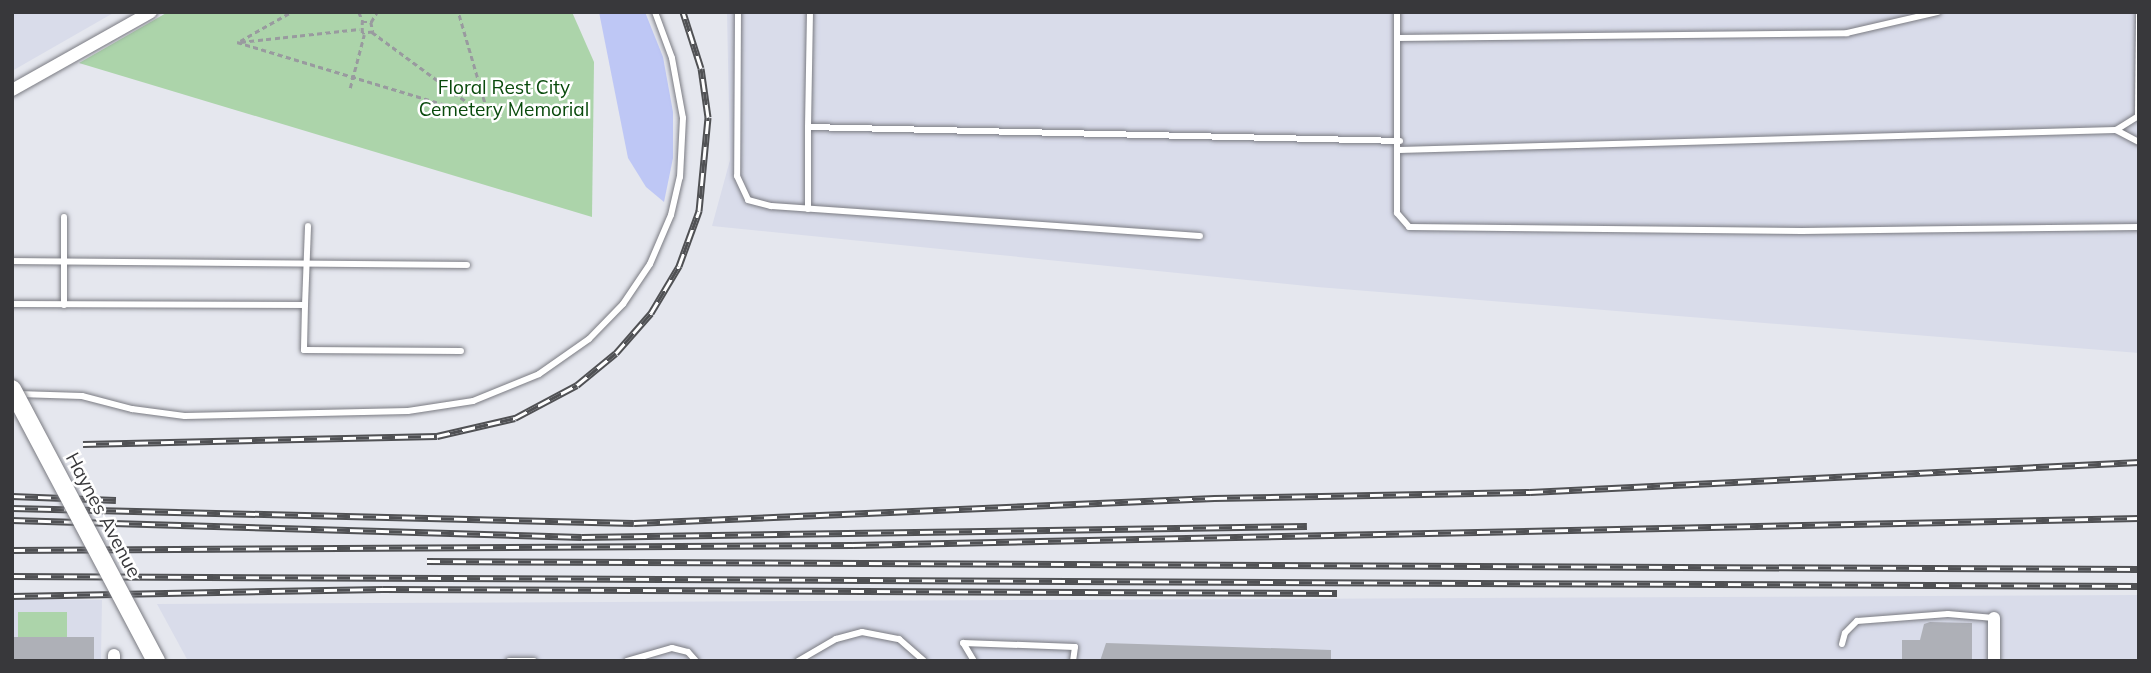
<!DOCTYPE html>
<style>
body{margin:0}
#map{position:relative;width:2151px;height:673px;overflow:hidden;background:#e5e7ee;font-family:Mulish,sans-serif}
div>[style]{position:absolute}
.built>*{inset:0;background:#d9dcea;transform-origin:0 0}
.green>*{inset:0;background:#acd4aa;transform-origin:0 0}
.water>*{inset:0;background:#bec7f5}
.building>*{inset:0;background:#aeb0b7;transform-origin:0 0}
.path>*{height:2.5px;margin-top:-1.25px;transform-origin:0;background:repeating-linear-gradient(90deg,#999a9f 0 5px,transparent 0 8.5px)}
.roads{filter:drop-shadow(0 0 2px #7a7b82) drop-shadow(0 0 2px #7a7b82)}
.service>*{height:6px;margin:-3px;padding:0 3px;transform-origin:3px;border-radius:3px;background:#fff}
.minor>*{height:12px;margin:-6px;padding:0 6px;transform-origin:6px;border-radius:6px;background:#fff}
.rail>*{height:7px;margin-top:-3.5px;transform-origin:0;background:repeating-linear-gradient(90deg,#fff 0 13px,#505154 0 26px);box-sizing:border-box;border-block:2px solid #505154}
.bridges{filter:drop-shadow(0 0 2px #7a7b82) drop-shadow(0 0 2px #7a7b82)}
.secondary-bridge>*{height:18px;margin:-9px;padding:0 9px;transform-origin:9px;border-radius:9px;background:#fff}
span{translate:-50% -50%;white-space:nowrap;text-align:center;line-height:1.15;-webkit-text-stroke:5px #fff;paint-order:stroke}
.park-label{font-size:19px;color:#094a0c}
.street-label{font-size:19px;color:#38383b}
.frame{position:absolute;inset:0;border:14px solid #38383b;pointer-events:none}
</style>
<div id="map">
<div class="built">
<i style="clip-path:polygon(12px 12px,115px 12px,12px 71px)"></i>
<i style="clip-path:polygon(727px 12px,2139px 12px,2139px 353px,1317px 287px,712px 226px,730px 160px)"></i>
<i style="clip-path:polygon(2139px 595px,2139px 661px,188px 661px,157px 604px)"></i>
<i style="left:102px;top:600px;width:61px;height:90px;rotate:91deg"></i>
</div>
<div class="green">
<i style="clip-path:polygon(168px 12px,572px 12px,594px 62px,592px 217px,79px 63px)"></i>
<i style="left:18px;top:612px;width:49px;height:25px"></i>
</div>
<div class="water">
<i style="clip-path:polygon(599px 12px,645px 12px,663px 57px,673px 112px,673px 158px,664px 202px,646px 187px,628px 158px)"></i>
</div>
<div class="building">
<i style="clip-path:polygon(1930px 622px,1972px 623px,1972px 661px,1902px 661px,1902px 640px,1920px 640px,1924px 624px)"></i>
<i style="left:12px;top:637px;width:82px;height:24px"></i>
<i style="clip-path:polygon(1106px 643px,1331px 650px,1331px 661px,1100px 661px)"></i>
</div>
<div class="path">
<i style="left:359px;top:12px;width:11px;rotate:68deg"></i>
<i style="left:371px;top:22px;width:10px;rotate:79deg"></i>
<i style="left:373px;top:32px;width:11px;rotate:175deg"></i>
<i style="left:362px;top:33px;width:11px;rotate:-90deg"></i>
<i style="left:362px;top:22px;width:9px"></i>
<i style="left:371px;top:22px;width:12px;rotate:-59deg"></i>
<i style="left:372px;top:32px;width:142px;rotate:36.4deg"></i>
<i style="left:240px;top:41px;width:59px;rotate:-29.6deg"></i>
<i style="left:237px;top:42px;width:263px;rotate:16.8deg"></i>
<i style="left:489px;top:118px;width:110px;rotate:-106.3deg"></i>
<i style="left:241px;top:42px;width:119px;rotate:-6.3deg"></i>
<i style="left:350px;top:88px;width:55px;rotate:-75.2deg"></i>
</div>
<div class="roads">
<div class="service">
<i style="left:738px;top:12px;width:164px;rotate:90.3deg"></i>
<i style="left:737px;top:176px;width:26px;rotate:65deg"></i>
<i style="left:748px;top:200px;width:24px;rotate:15deg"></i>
<i style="left:771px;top:206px;width:430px;rotate:4deg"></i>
<i style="left:810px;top:12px;width:115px;rotate:91deg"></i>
<i style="left:808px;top:127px;width:592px;rotate:1.35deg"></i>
<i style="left:1397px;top:12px;width:201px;rotate:90deg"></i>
<i style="left:1397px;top:213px;width:18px;rotate:49deg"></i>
<i style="left:1409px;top:227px;width:393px;rotate:0.6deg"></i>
<i style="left:1802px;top:231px;width:337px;rotate:-0.7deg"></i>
<i style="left:1400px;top:38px;width:447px;rotate:-0.6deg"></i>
<i style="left:1847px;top:33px;width:93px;rotate:-13deg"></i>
<i style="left:808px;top:127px;width:82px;rotate:90deg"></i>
<i style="left:2116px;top:130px;width:26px;rotate:28deg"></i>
<i style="left:1399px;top:150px;width:717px;rotate:-1.6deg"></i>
<i style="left:2116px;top:130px;width:26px;rotate:-32deg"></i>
<i style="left:2138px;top:116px;width:104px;rotate:-89.4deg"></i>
<i style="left:12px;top:261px;width:455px;rotate:0.5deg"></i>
<i style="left:12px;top:304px;width:293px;rotate:0.2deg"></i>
<i style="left:305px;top:305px;width:45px;rotate:91.3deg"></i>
<i style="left:304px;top:350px;width:157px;rotate:0.4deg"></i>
<i style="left:64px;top:305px;width:88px;rotate:-90deg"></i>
<i style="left:305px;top:305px;width:79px;rotate:-87.8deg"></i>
<i style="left:18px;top:394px;width:64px;rotate:1.8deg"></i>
<i style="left:82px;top:396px;width:52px;rotate:14.6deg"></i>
<i style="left:132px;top:409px;width:53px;rotate:7.5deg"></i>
<i style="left:185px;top:416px;width:223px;rotate:-1.3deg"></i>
<i style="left:408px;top:411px;width:66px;rotate:-8.7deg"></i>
<i style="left:473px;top:401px;width:71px;rotate:-22.2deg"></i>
<i style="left:539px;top:374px;width:61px;rotate:-35deg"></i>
<i style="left:589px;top:339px;width:49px;rotate:-45.8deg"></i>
<i style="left:623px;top:304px;width:48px;rotate:-56deg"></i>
<i style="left:650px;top:264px;width:53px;rotate:-66.8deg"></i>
<i style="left:671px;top:215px;width:39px;rotate:-77deg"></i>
<i style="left:680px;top:177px;width:59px;rotate:-87.1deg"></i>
<i style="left:683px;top:118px;width:61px;rotate:-100.4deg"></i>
<i style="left:672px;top:58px;width:49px;rotate:-110.3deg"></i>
<i style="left:1842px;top:644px;width:11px;rotate:-75deg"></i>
<i style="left:1845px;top:633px;width:17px;rotate:-45deg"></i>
<i style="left:1857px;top:621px;width:91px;rotate:-4.4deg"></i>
<i style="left:1948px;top:614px;width:46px;rotate:5deg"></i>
<i style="left:509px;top:661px;width:25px"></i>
<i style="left:627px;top:661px;width:47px;rotate:-16.1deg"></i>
<i style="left:672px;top:648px;width:16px;rotate:14deg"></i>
<i style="left:688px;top:652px;width:12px;rotate:48deg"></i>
<i style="left:798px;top:661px;width:44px;rotate:-30.1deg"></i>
<i style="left:836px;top:639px;width:27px;rotate:-15deg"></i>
<i style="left:862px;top:632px;width:38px;rotate:11deg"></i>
<i style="left:899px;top:639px;width:33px;rotate:41deg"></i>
<i style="left:974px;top:661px;width:21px;rotate:-121deg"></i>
<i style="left:963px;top:643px;width:112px;rotate:2deg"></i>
<i style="left:1075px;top:647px;width:14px;rotate:98deg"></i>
</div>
<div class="minor">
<i style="left:12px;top:90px;width:159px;rotate:-29.3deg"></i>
<i style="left:114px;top:661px;width:6px;rotate:-90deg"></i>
<i style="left:1994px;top:661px;width:43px;rotate:-90deg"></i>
</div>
</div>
<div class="rail">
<i style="left:83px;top:444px;width:354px;rotate:-1.3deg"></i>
<i style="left:437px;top:436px;width:80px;rotate:-13deg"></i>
<i style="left:515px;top:418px;width:70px;rotate:-28deg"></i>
<i style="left:577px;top:385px;width:50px;rotate:-39.4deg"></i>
<i style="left:616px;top:353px;width:53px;rotate:-48.8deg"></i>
<i style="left:651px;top:313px;width:55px;rotate:-59.2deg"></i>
<i style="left:679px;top:266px;width:59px;rotate:-70deg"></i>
<i style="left:699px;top:211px;width:94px;rotate:-84.5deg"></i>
<i style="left:708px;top:117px;width:49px;rotate:-98.1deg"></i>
<i style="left:701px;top:68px;width:59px;rotate:-107.8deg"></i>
<i style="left:12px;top:496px;width:104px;rotate:2.2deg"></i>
<i style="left:12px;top:508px;width:622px;rotate:1.38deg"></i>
<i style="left:634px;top:523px;width:581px;rotate:-2.47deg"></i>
<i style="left:1214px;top:498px;width:316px;rotate:-1.1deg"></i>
<i style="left:1530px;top:492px;width:610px;rotate:-2.82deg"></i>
<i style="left:12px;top:520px;width:570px;rotate:1.71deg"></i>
<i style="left:582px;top:537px;width:725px;rotate:-0.87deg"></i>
<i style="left:12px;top:550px;width:841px;rotate:-0.34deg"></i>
<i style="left:853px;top:545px;width:1286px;rotate:-1.2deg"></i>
<i style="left:427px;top:561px;width:1712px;rotate:0.27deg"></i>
<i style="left:12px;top:576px;width:2127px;rotate:0.27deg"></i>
<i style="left:12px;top:596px;width:371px;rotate:-1.1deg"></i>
<i style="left:383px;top:589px;width:954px;rotate:0.24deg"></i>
</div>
<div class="bridges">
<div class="secondary-bridge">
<i style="left:12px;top:389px;width:308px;rotate:62.1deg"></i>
</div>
</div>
<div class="park-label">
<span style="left:504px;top:99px">Floral Rest City<br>Cemetery Memorial</span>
</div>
<div class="street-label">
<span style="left:103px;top:515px;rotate:62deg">Haynes Avenue</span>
</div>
<div class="frame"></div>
</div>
